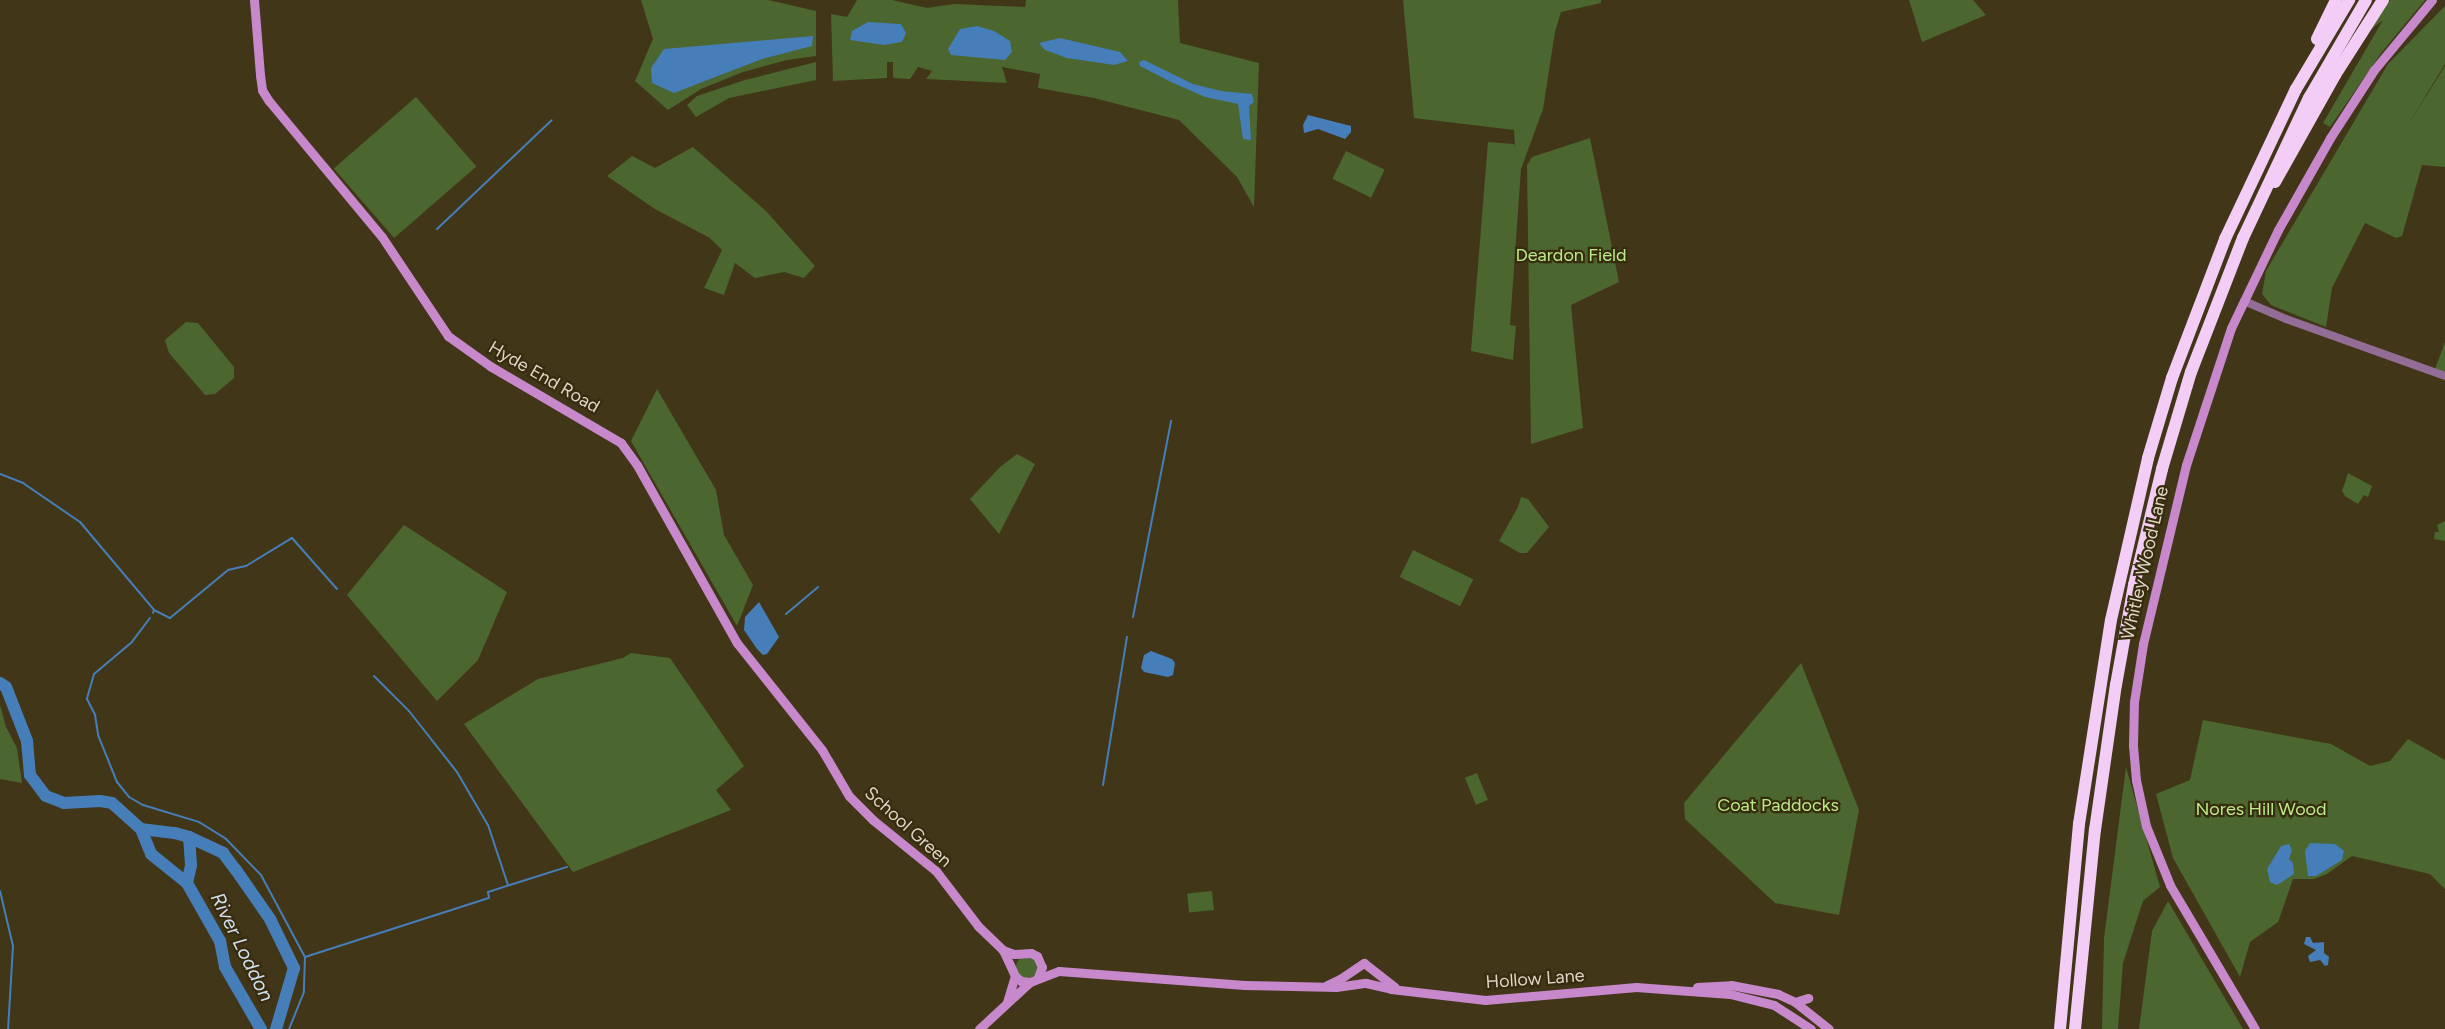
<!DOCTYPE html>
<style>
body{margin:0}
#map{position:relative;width:2445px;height:1029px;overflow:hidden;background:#423619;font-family:Figtree,sans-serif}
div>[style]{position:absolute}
.green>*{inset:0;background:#4b662f;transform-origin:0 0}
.round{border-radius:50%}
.water>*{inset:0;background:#467eb9}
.stream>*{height:2px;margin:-1px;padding:0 1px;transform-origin:1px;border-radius:1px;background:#467eb9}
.river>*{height:12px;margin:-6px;padding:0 6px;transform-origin:6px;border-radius:6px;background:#467eb9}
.tertiary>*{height:8px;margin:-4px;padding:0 4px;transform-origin:4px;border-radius:4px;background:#946d96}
.secondary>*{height:9px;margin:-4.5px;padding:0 4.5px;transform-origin:4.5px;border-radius:4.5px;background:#c789cb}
.motorway>*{height:12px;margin:-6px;padding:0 6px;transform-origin:6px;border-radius:6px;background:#f3cdf5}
span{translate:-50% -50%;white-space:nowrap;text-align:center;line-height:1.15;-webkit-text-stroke:4.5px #382c0f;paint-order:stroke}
.park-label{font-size:18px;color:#b9ec88}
.street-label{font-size:18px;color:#dfd7c7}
.water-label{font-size:20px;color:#d0dff0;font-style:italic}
</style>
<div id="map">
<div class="green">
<i style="clip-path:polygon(641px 0,768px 0,816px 11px,816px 56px,787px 60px,743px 72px,701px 89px,668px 110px,635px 81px,653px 39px)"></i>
<i style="clip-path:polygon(857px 0,892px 0,927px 8px,954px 4px,1025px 7px,1026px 0,1178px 0,1180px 43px,1259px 63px,1254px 207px,1237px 177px,1179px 120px,1094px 98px,1038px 88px,1040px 74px,1002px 67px,1007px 83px,926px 79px,932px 71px,918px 67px,910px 79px,893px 78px,893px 62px,887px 62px,887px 78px,833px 81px,831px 14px,847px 17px)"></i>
<i style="clip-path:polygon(1403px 0,1601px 0,1601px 3px,1561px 12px,1555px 32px,1543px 109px,1521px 169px,1510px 325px,1516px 326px,1513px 360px,1471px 351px,1488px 142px,1514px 144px,1515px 147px,1514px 130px,1414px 118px)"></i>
<i style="clip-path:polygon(1909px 0,1973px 0,1986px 15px,1922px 42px)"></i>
<i style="clip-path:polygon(2390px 0,2425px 0,2382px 52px,2330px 127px,2323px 123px,2383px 20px,2369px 31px)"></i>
<i style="clip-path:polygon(2445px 6px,2445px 64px,2406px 128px,2445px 66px,2445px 167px,2422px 165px,2402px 236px,2396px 238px,2365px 223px,2332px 288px,2326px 327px,2271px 305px,2262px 294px,2266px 271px,2388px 64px)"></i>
<i style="clip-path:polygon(816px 62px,816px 80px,729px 98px,696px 117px,687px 105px,697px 96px,745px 80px)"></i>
<i style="left:416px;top:97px;width:92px;height:109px;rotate:49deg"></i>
<i style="clip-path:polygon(1590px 138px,1619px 282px,1571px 305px,1583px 428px,1531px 444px,1527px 165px,1532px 157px)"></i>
<i style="clip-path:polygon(693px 147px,766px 211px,815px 266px,804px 278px,784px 272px,755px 278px,735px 263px,724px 295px,704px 288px,722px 250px,710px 238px,655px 209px,607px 176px,632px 156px,655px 168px)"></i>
<i style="left:1346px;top:151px;width:43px;height:31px;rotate:26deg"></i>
<i style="clip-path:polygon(186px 322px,198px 323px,234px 367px,234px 378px,215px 394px,205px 395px,169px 353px,165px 340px)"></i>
<i style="clip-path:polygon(2445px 342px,2445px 373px,2435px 369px)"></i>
<i style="clip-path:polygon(657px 389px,716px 490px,724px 535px,753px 585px,737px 626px,631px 441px)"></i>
<i style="clip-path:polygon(1017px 454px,1035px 464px,999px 534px,970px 499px,1000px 467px)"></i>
<i style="clip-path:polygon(2348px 473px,2372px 486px,2368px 497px,2364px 495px,2358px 504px,2345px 496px,2342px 491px)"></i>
<i style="clip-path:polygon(1521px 497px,1528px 499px,1549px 527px,1527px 553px,1520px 553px,1499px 541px,1518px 507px)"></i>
<i style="clip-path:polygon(2445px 521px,2445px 541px,2434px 539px,2435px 532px,2439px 532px,2437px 525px)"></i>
<i style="clip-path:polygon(404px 525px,507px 592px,478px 660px,437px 701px,347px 595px)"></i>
<i style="left:1413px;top:550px;width:67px;height:30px;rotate:26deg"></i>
<i style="clip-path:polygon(631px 653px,670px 658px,744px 766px,716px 790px,731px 810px,573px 872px,464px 724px,538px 679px,623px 658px)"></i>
<i style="clip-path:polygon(1801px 663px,1859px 810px,1839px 915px,1775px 903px,1685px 819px,1684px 803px)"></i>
<i style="clip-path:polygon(0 705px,6px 727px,17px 748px,22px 783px,0 779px)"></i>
<i style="clip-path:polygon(2203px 720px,2331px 744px,2370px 766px,2390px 761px,2408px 739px,2445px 760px,2445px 889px,2430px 874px,2352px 856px,2327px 874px,2314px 879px,2293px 879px,2278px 922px,2250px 942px,2240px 977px,2173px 858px,2156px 794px,2190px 780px)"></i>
<i style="clip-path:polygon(2126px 767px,2160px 887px,2143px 901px,2123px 963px,2118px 1029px,2102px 1029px,2104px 938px)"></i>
<i style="left:1477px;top:773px;width:29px;height:13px;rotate:68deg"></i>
<i style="left:1212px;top:891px;width:19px;height:25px;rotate:84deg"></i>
<i style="clip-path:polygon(2168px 901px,2206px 966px,2243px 1029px,2139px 1029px,2152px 931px)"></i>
<i class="round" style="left:1016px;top:956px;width:22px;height:22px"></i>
</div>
<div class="water">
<i style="clip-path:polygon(868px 22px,901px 24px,906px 33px,902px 42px,884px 45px,850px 40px,852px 31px)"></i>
<i style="clip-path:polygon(977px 26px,994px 31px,1010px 41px,1012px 52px,1005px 60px,951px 55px,948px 49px,960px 29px)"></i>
<i style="clip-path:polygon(813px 36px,812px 46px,762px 59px,674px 93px,652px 83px,651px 68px,664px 49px)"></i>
<i style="clip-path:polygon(1060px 38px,1120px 52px,1128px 61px,1114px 65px,1067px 58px,1045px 50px,1039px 43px)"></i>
<i style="clip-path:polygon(1144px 60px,1193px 84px,1221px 91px,1252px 94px,1254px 102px,1249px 106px,1251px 140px,1243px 139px,1238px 104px,1205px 97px,1171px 82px,1140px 66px,1139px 62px)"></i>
<i style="clip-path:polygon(1308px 115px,1351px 126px,1351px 132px,1345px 139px,1318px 129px,1304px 133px,1303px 125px)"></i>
<i style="clip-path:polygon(759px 602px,779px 637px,767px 654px,763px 655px,757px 649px,744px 630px,745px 617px)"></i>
<i style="clip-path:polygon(1151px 651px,1172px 659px,1175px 663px,1173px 675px,1168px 677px,1144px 672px,1141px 668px,1144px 655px)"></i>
<i style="clip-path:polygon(2310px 843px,2335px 844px,2344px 851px,2342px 860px,2316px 876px,2308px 876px,2305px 851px)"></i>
<i style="clip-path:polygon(2289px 844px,2292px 850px,2289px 859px,2293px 863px,2294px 874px,2277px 885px,2270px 882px,2267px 869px,2281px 846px)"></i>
<i style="clip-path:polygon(2306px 937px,2310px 937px,2313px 943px,2324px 942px,2324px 953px,2329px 957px,2328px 965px,2325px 966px,2320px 960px,2310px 962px,2308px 956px,2316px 950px,2304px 944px)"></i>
</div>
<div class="stream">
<i style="left:437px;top:229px;width:158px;rotate:-43.5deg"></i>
<i style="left:0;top:474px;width:25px;rotate:21deg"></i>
<i style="left:23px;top:483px;width:69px;rotate:34.4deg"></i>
<i style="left:80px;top:522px;width:115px;rotate:49.9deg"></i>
<i style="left:154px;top:610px;width:3px;rotate:108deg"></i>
<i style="left:154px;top:610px;width:18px;rotate:27deg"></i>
<i style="left:170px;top:618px;width:75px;rotate:-39.6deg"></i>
<i style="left:228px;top:570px;width:18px;rotate:-13deg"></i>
<i style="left:246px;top:566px;width:54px;rotate:-31.3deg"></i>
<i style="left:292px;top:538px;width:68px;rotate:48.6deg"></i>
<i style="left:786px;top:614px;width:42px;rotate:-40.2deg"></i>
<i style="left:1133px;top:617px;width:200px;rotate:-79deg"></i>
<i style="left:150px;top:618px;width:30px;rotate:127deg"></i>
<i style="left:132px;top:642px;width:50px;rotate:139.9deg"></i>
<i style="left:94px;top:674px;width:26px;rotate:106deg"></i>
<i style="left:87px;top:699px;width:18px;rotate:63deg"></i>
<i style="left:95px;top:715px;width:20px;rotate:81deg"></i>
<i style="left:98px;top:735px;width:51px;rotate:68deg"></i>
<i style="left:117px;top:782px;width:19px;rotate:51deg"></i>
<i style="left:129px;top:797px;width:16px;rotate:30deg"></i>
<i style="left:143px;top:805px;width:59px;rotate:16.9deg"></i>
<i style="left:199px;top:822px;width:32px;rotate:32deg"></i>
<i style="left:226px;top:839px;width:50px;rotate:45.8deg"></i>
<i style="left:261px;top:875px;width:93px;rotate:61.8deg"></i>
<i style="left:305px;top:957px;width:35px;rotate:92deg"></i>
<i style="left:304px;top:992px;width:40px;rotate:112deg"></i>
<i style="left:374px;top:676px;width:49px;rotate:45deg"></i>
<i style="left:409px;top:711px;width:78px;rotate:51.8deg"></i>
<i style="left:457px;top:772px;width:61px;rotate:59.7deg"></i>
<i style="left:488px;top:825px;width:63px;rotate:71.6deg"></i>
<i style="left:1103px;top:785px;width:150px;rotate:-80.8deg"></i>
<i style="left:0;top:891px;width:57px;rotate:76.7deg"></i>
<i style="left:13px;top:946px;width:83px;rotate:93.4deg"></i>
<i style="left:305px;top:957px;width:193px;rotate:-17.8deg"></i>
<i style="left:489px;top:898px;width:6px;rotate:-99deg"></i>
<i style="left:488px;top:892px;width:83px;rotate:-17.6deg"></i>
</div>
<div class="river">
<i style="left:0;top:683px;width:7px;rotate:34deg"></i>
<i style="left:6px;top:687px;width:58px;rotate:68.7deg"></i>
<i style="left:27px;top:741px;width:34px;rotate:85deg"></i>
<i style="left:30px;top:775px;width:26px;rotate:53deg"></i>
<i style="left:46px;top:796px;width:19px;rotate:21deg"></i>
<i style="left:64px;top:803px;width:36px;rotate:-3deg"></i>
<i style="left:100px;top:801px;width:12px;rotate:9deg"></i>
<i style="left:112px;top:803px;width:39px;rotate:42deg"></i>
<i style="left:141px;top:829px;width:34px;rotate:7deg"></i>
<i style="left:175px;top:833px;width:15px;rotate:16deg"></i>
<i style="left:189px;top:837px;width:38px;rotate:25deg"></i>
<i style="left:223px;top:853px;width:21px;rotate:53deg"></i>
<i style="left:236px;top:870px;width:60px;rotate:55.2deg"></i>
<i style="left:270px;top:919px;width:55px;rotate:63.9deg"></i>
<i style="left:294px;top:968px;width:64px;rotate:106.4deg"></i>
<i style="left:141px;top:829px;width:27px;rotate:68deg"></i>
<i style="left:151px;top:854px;width:46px;rotate:38.9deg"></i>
<i style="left:187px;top:883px;width:67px;rotate:60.4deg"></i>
<i style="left:220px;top:941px;width:26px;rotate:79deg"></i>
<i style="left:225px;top:967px;width:72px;rotate:59.9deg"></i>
<i style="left:187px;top:883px;width:18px;rotate:-77deg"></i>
<i style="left:191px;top:865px;width:28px;rotate:-94deg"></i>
</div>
<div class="tertiary">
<i style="left:2244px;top:301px;width:46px;rotate:23.2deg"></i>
<i style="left:2286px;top:319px;width:169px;rotate:19.7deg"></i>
</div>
<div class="secondary">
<i style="left:254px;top:0;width:75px;rotate:85.4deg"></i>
<i style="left:260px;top:75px;width:15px;rotate:82deg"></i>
<i style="left:262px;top:90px;width:13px;rotate:58deg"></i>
<i style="left:269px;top:101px;width:177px;rotate:50.3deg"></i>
<i style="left:382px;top:237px;width:119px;rotate:56.3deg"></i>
<i style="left:448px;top:336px;width:52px;rotate:35.5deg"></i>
<i style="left:490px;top:366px;width:152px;rotate:30.4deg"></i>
<i style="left:621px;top:443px;width:27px;rotate:54deg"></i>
<i style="left:637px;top:465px;width:204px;rotate:60.7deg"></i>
<i style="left:737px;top:643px;width:137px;rotate:51.5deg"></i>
<i style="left:822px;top:750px;width:53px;rotate:59.6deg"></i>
<i style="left:849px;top:796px;width:34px;rotate:45deg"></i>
<i style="left:873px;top:820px;width:81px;rotate:39deg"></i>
<i style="left:936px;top:871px;width:69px;rotate:52.6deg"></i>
<i style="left:978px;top:926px;width:35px;rotate:44deg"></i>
<i style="left:1003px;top:950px;width:29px;rotate:65deg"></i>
<i style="left:1015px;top:976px;width:8px;rotate:40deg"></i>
<i style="left:1021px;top:981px;width:9px;rotate:6deg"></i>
<i style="left:1003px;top:950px;width:12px;rotate:20deg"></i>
<i style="left:1014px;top:954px;width:17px;rotate:-3deg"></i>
<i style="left:1031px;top:953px;width:7px;rotate:27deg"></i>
<i style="left:1037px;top:956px;width:12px;rotate:66deg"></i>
<i style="left:1042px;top:967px;width:11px;rotate:112deg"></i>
<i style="left:1327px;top:985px;width:14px;rotate:-25deg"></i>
<i style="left:1340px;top:979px;width:29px;rotate:-34deg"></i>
<i style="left:1364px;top:963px;width:39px;rotate:38deg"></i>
<i style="left:1697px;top:987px;width:34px;rotate:-3deg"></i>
<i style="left:1731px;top:985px;width:48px;rotate:10.8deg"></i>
<i style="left:1778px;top:994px;width:19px;rotate:25deg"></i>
<i style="left:1795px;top:1002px;width:43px;rotate:38.5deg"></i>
<i style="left:1007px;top:1002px;width:27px;rotate:-73deg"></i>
<i style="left:1795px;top:1002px;width:14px;rotate:-17deg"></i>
<i style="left:979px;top:1029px;width:69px;rotate:-42.7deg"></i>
<i style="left:1030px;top:982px;width:31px;rotate:-21deg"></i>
<i style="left:1059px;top:971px;width:186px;rotate:4.3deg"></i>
<i style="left:1244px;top:985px;width:92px;rotate:1.2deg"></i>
<i style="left:1336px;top:987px;width:30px;rotate:-8deg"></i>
<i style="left:1366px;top:983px;width:26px;rotate:13deg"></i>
<i style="left:1391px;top:989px;width:95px;rotate:6.7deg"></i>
<i style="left:1485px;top:1000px;width:152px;rotate:-4.9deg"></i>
<i style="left:1636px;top:987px;width:94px;rotate:4.3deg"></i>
<i style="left:1730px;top:994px;width:45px;rotate:14deg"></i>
<i style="left:1774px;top:1005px;width:44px;rotate:33deg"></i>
<i style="left:2255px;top:1029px;width:167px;rotate:-120.6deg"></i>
<i style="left:2170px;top:885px;width:64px;rotate:-112.1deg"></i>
<i style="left:2146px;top:826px;width:47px;rotate:-102.3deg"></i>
<i style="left:2136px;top:780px;width:35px;rotate:-95deg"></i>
<i style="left:2133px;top:745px;width:43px;rotate:-88.7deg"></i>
<i style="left:2134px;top:702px;width:59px;rotate:-81.2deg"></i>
<i style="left:2143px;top:644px;width:184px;rotate:-76.5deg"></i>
<i style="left:2186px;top:465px;width:144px;rotate:-71.8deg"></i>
<i style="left:2231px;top:328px;width:109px;rotate:-64.4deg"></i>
<i style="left:2278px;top:230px;width:106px;rotate:-60.5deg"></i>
<i style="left:2330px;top:138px;width:81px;rotate:-57.1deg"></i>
<i style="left:2374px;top:70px;width:91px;rotate:-50.4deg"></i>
</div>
<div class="motorway">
<i style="left:2317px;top:39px;width:43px;rotate:-64deg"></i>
<i style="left:2275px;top:182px;width:123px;rotate:-60.7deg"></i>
<i style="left:2335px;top:75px;width:89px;rotate:-57.4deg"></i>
<i style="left:2060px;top:1029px;width:206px;rotate:-84.7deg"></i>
<i style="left:2079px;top:824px;width:206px;rotate:-81.1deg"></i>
<i style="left:2111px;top:620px;width:166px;rotate:-77.1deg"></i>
<i style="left:2148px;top:458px;width:84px;rotate:-73.3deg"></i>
<i style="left:2172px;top:378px;width:149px;rotate:-69.1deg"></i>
<i style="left:2225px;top:239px;width:166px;rotate:-64.7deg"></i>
<i style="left:2296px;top:89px;width:104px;rotate:-59.2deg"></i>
<i style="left:2075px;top:1029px;width:200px;rotate:-84.3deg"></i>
<i style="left:2095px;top:830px;width:147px;rotate:-81.8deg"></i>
<i style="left:2116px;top:685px;width:102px;rotate:-79.8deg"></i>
<i style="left:2134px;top:585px;width:119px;rotate:-76.4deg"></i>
<i style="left:2162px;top:469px;width:101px;rotate:-73.4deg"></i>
<i style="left:2191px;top:372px;width:144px;rotate:-68.8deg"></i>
<i style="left:2243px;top:238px;width:155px;rotate:-64.8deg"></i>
<i style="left:2309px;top:98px;width:113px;rotate:-59.8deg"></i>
</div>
<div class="park-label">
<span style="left:1571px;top:255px">Deardon Field</span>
<span style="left:1778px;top:805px">Coat Paddocks</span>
<span style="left:2261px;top:809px">Nores Hill Wood</span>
</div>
<div class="street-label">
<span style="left:544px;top:377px;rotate:30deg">Hyde End Road</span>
<span style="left:2145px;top:563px;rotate:-77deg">Whitley Wood Lane</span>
<span style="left:908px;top:827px;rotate:42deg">School Green</span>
<span style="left:1535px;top:979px;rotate:-4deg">Hollow Lane</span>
</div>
<div class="water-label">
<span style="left:242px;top:947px;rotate:64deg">River Loddon</span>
</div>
</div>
